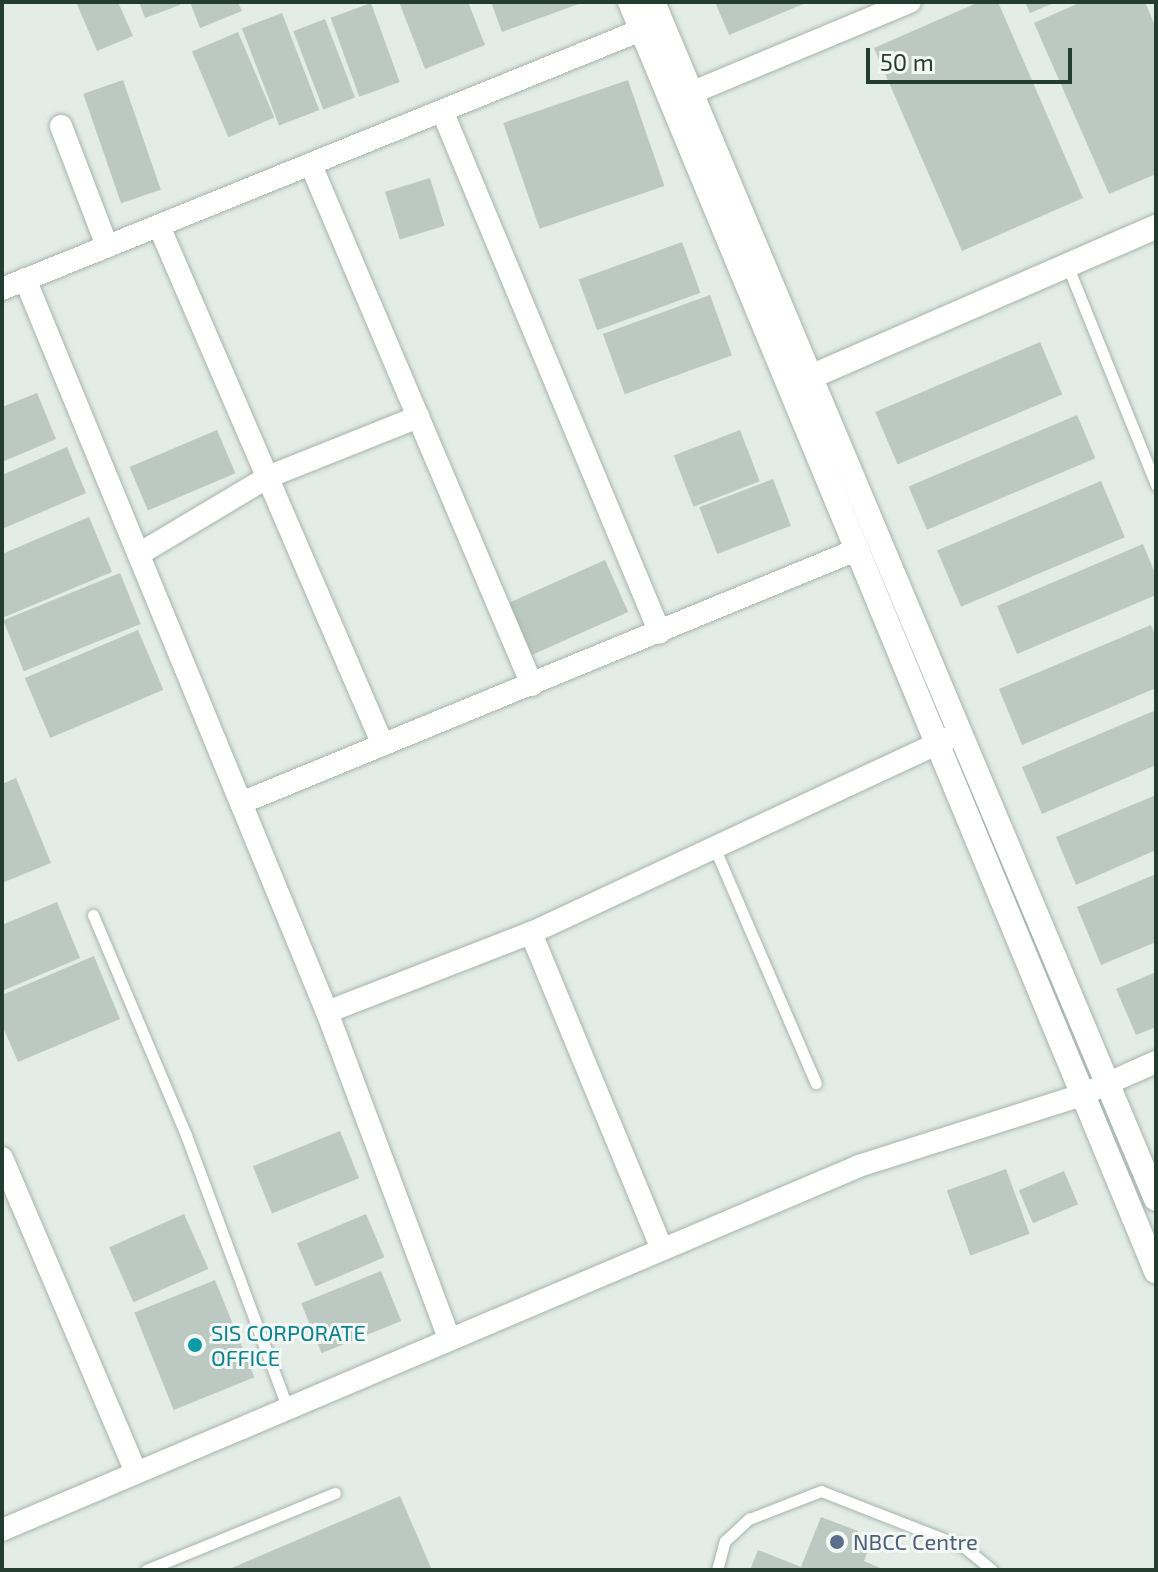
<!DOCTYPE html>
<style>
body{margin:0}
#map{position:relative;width:1158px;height:1572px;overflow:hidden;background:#e3ece7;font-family:"Exo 2",sans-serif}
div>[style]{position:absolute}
.building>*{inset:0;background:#bbc9c2;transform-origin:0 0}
.roads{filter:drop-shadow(0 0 2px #a6b4ad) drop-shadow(0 0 2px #a6b4ad)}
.service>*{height:11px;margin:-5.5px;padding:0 5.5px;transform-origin:5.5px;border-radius:5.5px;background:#fff}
.minor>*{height:22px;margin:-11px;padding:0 11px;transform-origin:11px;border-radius:11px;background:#fff}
.tertiary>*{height:24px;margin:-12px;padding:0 12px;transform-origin:12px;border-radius:12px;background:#fff}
.dots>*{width:22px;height:22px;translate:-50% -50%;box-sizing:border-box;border:4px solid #f3f8f5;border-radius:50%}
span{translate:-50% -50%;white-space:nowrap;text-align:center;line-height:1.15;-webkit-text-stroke:6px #f3f8f5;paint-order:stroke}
.culture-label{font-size:22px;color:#0d838f}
.left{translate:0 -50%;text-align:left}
.service-label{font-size:22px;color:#4e5e75}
.frame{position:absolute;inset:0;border:4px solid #233c32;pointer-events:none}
.scale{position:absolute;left:866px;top:48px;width:206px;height:36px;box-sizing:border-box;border:4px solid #233c32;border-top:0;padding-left:10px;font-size:24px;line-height:28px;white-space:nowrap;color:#233c32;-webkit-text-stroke:6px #f3f8f5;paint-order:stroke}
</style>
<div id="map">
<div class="building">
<i style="clip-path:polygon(76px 2px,118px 2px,133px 36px,97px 51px)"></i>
<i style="clip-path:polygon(139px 2px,179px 2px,180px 5px,145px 18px)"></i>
<i style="clip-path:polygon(190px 2px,238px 2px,242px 11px,200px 28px)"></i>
<i style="clip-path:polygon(399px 2px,468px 2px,485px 45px,425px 69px)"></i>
<i style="clip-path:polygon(491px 2px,584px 2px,502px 32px)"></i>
<i style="clip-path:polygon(715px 2px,808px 2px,729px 35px)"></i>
<i style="clip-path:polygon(979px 2px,998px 2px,1083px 198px,962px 251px,874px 48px)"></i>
<i style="clip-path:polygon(1025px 2px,1056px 2px,1030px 13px)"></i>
<i style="clip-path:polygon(1081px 2px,1145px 2px,1156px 28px,1156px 174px,1109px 194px,1034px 23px)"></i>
<i style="left:371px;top:3px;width:84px;height:43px;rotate:70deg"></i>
<i style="left:282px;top:13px;width:104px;height:43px;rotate:69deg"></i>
<i style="left:325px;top:19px;width:84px;height:34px;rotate:69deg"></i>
<i style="left:238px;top:32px;width:93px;height:50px;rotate:67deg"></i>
<i style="left:123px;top:80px;width:116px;height:42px;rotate:71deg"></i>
<i style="left:628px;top:80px;width:112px;height:132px;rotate:71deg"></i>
<i style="left:430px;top:178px;width:50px;height:47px;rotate:73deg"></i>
<i style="left:682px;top:242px;width:54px;height:110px;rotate:70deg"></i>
<i style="left:710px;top:295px;width:64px;height:114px;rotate:70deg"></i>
<i style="left:1040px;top:342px;width:57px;height:179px;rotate:67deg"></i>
<i style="clip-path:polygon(37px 393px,56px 439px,2px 462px,2px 407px)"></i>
<i style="left:1077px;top:415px;width:47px;height:183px;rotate:67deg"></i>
<i style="left:217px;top:430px;width:47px;height:95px;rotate:67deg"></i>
<i style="left:740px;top:430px;width:55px;height:71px;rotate:69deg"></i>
<i style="clip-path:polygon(67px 447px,86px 493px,2px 529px,2px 475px)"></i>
<i style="left:773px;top:479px;width:50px;height:79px;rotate:69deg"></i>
<i style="left:1101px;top:481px;width:61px;height:178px;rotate:67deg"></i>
<i style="clip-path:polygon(89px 517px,112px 572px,2px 618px,2px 554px)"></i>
<i style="clip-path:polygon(1143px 544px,1156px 576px,1156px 595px,1017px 654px,997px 606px)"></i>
<i style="left:605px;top:560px;width:57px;height:105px;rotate:66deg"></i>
<i style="left:120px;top:573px;width:55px;height:126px;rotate:68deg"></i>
<i style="clip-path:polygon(1151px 625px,1156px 638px,1156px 688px,1022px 745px,999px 689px)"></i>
<i style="left:138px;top:630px;width:65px;height:123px;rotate:67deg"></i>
<i style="clip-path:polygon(1156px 710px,1156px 765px,1042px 814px,1022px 767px)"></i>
<i style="clip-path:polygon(16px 778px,51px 863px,2px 883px,2px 784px)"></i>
<i style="clip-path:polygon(1156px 795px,1156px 850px,1076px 885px,1056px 837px)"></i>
<i style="clip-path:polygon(1156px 874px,1156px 942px,1101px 965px,1077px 907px)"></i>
<i style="clip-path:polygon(57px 902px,80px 958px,2px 991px,2px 925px)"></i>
<i style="clip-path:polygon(94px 956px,120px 1019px,18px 1062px,2px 1025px,2px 995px)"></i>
<i style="clip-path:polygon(1156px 972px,1156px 1027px,1136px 1035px,1116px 989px)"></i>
<i style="left:340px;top:1131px;width:51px;height:94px;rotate:68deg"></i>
<i style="left:1006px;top:1169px;width:69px;height:63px;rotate:70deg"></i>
<i style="left:1064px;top:1171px;width:36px;height:49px;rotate:67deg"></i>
<i style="left:184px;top:1214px;width:60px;height:82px;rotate:66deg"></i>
<i style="left:366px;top:1214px;width:47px;height:75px;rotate:67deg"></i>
<i style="left:381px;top:1271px;width:54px;height:86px;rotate:68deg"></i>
<i style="left:215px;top:1280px;width:105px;height:87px;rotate:68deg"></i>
<i style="clip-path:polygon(400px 1496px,432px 1570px,227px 1570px)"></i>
<i style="clip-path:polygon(821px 1517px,858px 1531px,855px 1539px,870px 1545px,864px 1561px,885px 1570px,750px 1570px,758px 1550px,801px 1567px)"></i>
</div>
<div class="roads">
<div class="service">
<i style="left:1068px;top:267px;width:235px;rotate:68deg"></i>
<i style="left:715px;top:849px;width:255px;rotate:66.7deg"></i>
<i style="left:93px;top:915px;width:239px;rotate:67.1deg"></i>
<i style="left:186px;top:1135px;width:289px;rotate:69.6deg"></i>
<i style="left:146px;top:1570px;width:204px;rotate:-22.2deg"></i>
<i style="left:717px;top:1570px;width:30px;rotate:-75deg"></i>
<i style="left:725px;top:1541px;width:33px;rotate:-43deg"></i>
<i style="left:749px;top:1519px;width:77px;rotate:-21.3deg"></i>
<i style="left:821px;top:1491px;width:154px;rotate:21.4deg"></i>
<i style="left:964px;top:1547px;width:36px;rotate:39deg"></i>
</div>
<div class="minor">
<i style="left:691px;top:93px;width:237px;rotate:-22.6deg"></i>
<i style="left:443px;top:113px;width:563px;rotate:67.35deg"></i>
<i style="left:61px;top:126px;width:129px;rotate:69deg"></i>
<i style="left:311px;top:165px;width:565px;rotate:66.97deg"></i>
<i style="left:159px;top:226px;width:565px;rotate:66.66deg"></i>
<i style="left:25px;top:279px;width:793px;rotate:67.61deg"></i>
<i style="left:327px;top:1012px;width:349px;rotate:69.5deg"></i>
<i style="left:2px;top:289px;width:689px;rotate:-22.06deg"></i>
<i style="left:139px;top:554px;width:150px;rotate:-30.8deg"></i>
<i style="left:268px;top:477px;width:162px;rotate:-21.8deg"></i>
<i style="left:241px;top:803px;width:665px;rotate:-22.36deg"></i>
<i style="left:531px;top:933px;width:340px;rotate:67.5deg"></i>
<i style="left:327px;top:1012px;width:219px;rotate:-21.2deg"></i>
<i style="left:531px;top:933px;width:473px;rotate:-25deg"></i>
<i style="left:2px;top:1158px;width:339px;rotate:66.9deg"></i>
<i style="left:2px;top:1530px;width:931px;rotate:-23.01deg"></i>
<i style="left:859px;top:1166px;width:236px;rotate:-17.7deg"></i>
<i style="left:1084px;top:1094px;width:79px;rotate:-24deg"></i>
</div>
<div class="tertiary">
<i style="left:630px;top:2px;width:1374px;rotate:67.49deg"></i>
<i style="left:653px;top:2px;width:1298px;rotate:67.21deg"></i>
<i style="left:799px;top:382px;width:389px;rotate:-23.5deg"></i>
</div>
</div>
<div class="dots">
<i style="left:195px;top:1345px;background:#0f9aa8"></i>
<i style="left:837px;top:1542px;background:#5c6f8a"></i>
</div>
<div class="culture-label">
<span class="left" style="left:211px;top:1345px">SIS CORPORATE<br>OFFICE</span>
</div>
<div class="service-label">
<span class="left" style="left:853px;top:1542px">NBCC Centre</span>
</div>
<div class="frame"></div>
<div class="scale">50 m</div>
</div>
